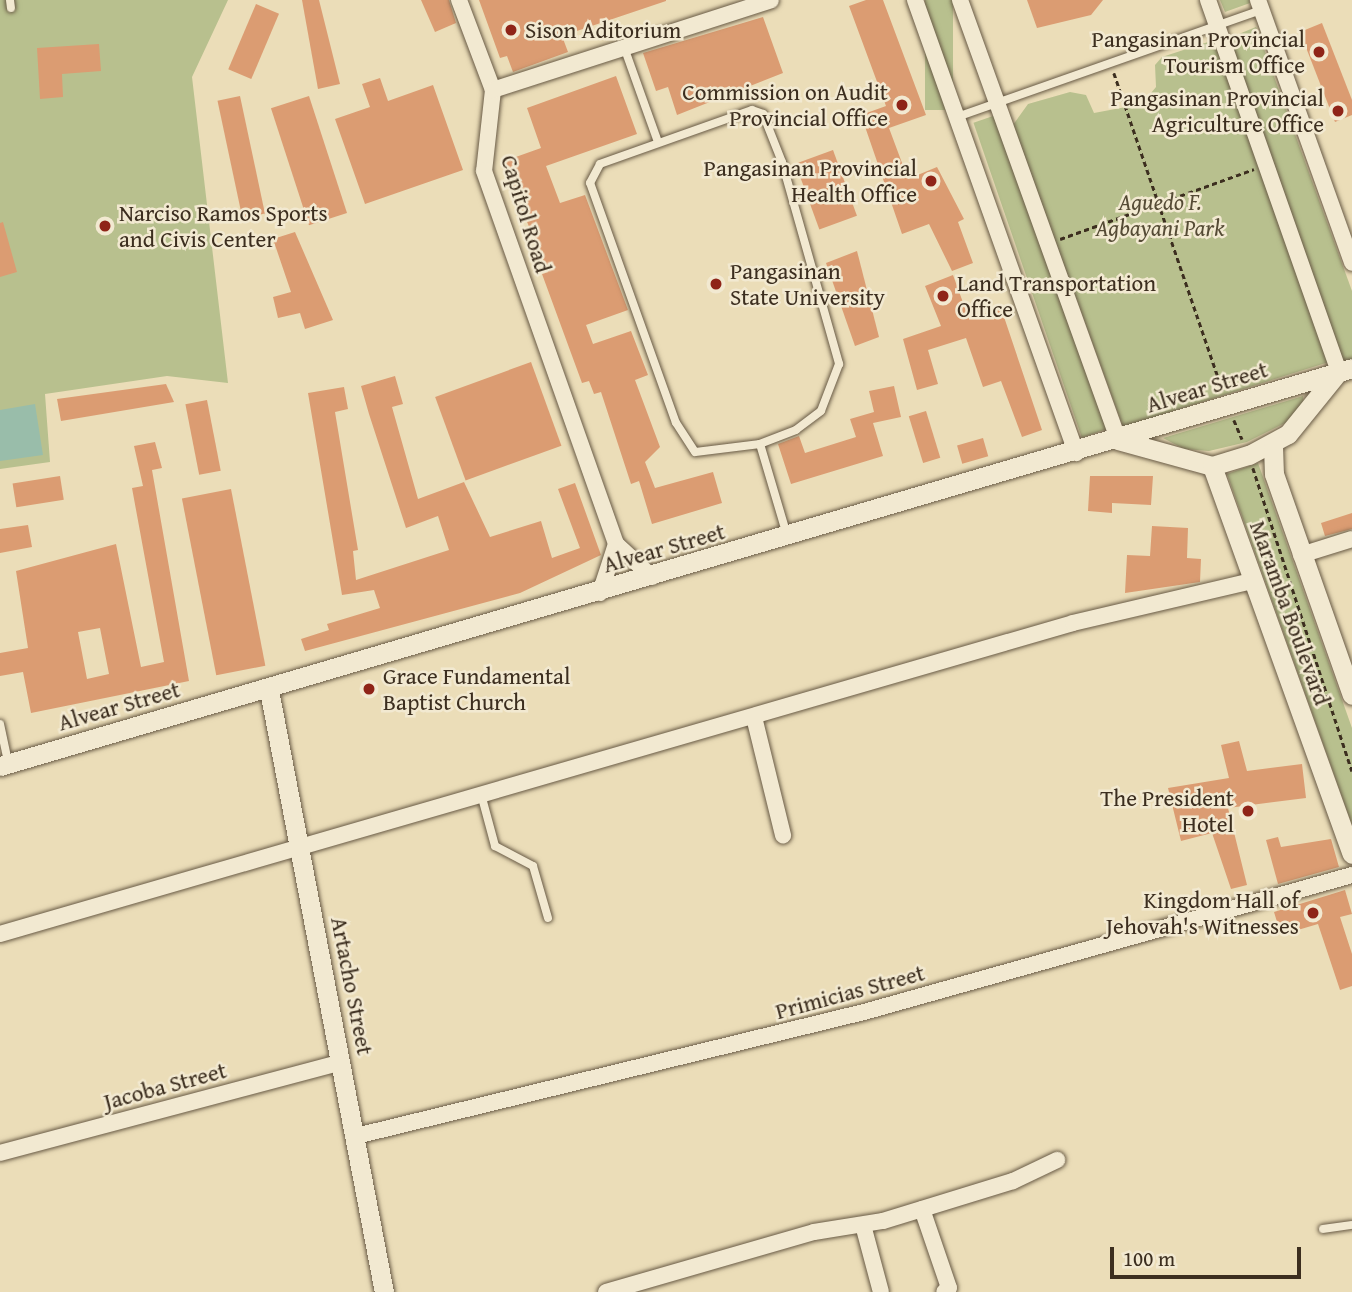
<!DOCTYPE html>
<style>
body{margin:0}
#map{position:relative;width:1352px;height:1292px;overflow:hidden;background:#ebddb8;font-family:"Gentium Book Plus",serif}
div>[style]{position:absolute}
.green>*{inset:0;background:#b8c08e;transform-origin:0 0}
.water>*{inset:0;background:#99bdaa}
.building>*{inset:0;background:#db9c72;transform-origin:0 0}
.path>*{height:2.5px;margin-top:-1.25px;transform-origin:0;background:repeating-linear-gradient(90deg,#3c2e1f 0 5px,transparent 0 8.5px)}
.roads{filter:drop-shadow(0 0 2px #685a45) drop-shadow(0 0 2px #685a45)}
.service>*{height:8px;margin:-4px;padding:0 4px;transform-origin:4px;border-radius:4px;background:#f2e9d1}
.minor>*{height:16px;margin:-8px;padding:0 8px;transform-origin:8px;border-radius:8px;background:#f2e9d1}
.tertiary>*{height:19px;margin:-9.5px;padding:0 9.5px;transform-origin:9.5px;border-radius:9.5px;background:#f2e9d1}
.dots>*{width:19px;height:19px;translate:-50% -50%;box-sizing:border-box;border:4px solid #f2e9d1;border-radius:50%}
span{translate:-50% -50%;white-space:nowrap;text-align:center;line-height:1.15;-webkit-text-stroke:5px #f2e9d1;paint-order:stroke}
.poi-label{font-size:23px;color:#3c2e1f}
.left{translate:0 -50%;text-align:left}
.right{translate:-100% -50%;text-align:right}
.park-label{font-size:23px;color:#554b35;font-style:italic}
.street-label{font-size:23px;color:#3c2e1f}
.scale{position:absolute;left:1110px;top:1247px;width:191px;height:32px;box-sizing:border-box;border:4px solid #3c2e1f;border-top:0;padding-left:9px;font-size:21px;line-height:24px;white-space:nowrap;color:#3c2e1f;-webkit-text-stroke:5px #f2e9d1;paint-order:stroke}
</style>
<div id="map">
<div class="green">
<i style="clip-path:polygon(0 0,228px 0,192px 77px,228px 383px,167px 376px,45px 394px,50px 462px,0 469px)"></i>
<i style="left:925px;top:0;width:28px;height:110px"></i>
<i style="clip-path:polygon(1220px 0,1249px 0,1250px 3px,1225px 12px)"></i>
<i style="clip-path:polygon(1256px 27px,1352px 291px,1352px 359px,1342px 363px,1229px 38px)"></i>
<i style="clip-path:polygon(1208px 42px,1216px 45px,1329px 362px,1123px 427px,1013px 125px,1028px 104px,1070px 92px,1086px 95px,1094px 113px,1142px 104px,1156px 87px,1155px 65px,1162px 57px)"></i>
<i style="left:999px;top:114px;width:333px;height:27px;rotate:71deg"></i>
<i style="clip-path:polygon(1303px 396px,1304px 406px,1289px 421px,1247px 442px,1209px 451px,1184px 449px,1163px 438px)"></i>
<i style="clip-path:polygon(1258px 463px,1352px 728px,1352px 825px,1227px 474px)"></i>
</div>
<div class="water">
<i style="clip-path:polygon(35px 404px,43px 455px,0 461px,0 410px)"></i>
</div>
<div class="building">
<i style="clip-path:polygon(302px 0,319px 0,340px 84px,318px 89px)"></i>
<i style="clip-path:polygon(421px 0,449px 0,456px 23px,435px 32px)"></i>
<i style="clip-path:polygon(479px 0,666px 0,666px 1px,562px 36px,568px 52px,513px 72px,507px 56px,500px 58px)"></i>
<i style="clip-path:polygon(866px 0,883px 0,926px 115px,889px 128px,908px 179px,937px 167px,964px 219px,958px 222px,973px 263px,952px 271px,929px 224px,902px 234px,861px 115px,886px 106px,849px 6px)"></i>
<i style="clip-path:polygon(1027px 0,1103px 0,1091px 15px,1037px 28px)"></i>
<i style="left:256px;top:4px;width:25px;height:71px;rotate:23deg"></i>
<i style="clip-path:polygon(763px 17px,783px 73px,677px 115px,668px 87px,656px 91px,643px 53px)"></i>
<i style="clip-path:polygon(1322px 23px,1352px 100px,1352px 115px,1335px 122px,1300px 32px)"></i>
<i style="clip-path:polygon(99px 44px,101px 71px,62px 74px,63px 97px,40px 99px,37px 48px)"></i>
<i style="clip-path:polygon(616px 76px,637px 134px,546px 166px,560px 203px,585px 195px,628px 310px,586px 325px,593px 344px,631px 331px,648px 375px,635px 380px,660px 447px,645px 462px,655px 488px,713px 472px,722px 503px,652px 524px,639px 481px,631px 484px,601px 392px,594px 394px,589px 381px,582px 383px,542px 274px,548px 272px,502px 162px,541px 148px,527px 108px)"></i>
<i style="clip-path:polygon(380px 78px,388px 101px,433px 85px,463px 170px,365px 204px,335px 119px,370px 107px,362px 84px)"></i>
<i style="left:240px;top:96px;width:120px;height:23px;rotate:78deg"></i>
<i style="left:309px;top:96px;width:123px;height:40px;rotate:72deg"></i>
<i style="left:833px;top:150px;width:70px;height:40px;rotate:70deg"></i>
<i style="clip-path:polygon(3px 222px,17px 272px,0 277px,0 223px)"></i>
<i style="clip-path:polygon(295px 232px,333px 320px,305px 329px,300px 313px,278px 318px,273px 297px,291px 292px,273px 239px)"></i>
<i style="clip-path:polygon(857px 251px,879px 337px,855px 346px,826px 263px)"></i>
<i style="clip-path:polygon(953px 275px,969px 319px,1001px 308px,1042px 430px,1022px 437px,1001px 381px,983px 387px,966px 338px,928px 350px,938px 384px,917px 390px,903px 339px,941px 326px,925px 286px)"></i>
<i style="left:531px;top:362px;width:89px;height:102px;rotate:70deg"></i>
<i style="clip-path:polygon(395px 376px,403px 404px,392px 407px,418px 499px,464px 482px,490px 537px,541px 521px,552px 558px,580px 548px,558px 489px,575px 483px,601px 555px,520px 593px,305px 651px,301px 639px,329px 630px,327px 624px,380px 608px,374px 590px,342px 595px,308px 393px,344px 387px,348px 409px,335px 412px,358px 550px,353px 551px,356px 580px,449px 550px,438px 516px,406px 528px,369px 414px,361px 386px)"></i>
<i style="clip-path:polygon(166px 384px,174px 402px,61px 421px,57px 399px)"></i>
<i style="clip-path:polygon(894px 386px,901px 417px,873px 423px,883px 456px,791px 484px,778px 444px,799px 436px,805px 453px,856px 437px,850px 419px,874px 412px,869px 391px)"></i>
<i style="left:207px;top:400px;width:72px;height:22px;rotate:79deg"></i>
<i style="left:926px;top:411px;width:49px;height:18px;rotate:73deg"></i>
<i style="left:983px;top:438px;width:19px;height:27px;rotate:74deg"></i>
<i style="clip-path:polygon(evenodd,155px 442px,162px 468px,152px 470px,189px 681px,31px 713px,23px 672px,0 676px,0 653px,28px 648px,16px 571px,116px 544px,141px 667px,164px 662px,132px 488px,143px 486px,134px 446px,155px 442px,100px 628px,109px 674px,87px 679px,78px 632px,100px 628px)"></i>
<i style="left:60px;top:476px;width:24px;height:48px;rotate:81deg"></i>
<i style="clip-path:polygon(1090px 476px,1153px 476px,1151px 505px,1112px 503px,1112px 513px,1088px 511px)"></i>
<i style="left:231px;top:489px;width:180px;height:50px;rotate:79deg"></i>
<i style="clip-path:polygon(1352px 513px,1352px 529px,1325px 536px,1321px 523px)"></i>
<i style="clip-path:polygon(28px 525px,32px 547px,0 553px,0 529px)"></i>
<i style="clip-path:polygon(1152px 526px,1188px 528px,1187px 558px,1201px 559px,1200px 582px,1125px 593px,1127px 555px,1150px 556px)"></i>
<i style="clip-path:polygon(1239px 741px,1247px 771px,1302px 764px,1306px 798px,1228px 808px,1247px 885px,1231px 889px,1212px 833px,1181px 841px,1168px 788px,1229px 778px,1221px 745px)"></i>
<i style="clip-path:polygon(1278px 837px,1281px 847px,1331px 839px,1339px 867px,1278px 884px,1266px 840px)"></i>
<i style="clip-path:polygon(1345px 890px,1352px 914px,1340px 917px,1352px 954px,1352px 986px,1340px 990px,1318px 924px,1281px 935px,1274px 912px)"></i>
</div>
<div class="path">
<i style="left:1114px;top:73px;width:336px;rotate:71.1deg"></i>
<i style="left:1060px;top:239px;width:206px;rotate:-19.8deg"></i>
<i style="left:1234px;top:420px;width:21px;rotate:67deg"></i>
<i style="left:1253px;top:468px;width:319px;rotate:71.9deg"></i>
</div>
<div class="roads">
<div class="service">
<i style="left:10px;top:0;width:8px;rotate:83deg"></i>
<i style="left:624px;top:47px;width:98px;rotate:70.3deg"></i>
<i style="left:752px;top:110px;width:12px;rotate:20deg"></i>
<i style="left:763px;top:114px;width:52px;rotate:68.4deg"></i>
<i style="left:782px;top:162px;width:210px;rotate:74.2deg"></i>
<i style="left:839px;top:364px;width:50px;rotate:111deg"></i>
<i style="left:821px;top:411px;width:31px;rotate:143deg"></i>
<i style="left:796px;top:430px;width:39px;rotate:159deg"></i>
<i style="left:760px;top:444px;width:65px;rotate:173deg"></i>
<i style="left:695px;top:452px;width:35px;rotate:-123deg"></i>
<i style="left:676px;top:423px;width:255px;rotate:-109.7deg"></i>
<i style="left:590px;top:183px;width:21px;rotate:-62deg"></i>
<i style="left:600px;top:164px;width:161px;rotate:-19.6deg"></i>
<i style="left:960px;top:116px;width:319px;rotate:-19.4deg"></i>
<i style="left:760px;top:444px;width:95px;rotate:73.5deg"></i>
<i style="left:0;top:724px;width:39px;rotate:78deg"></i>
<i style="left:481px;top:794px;width:54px;rotate:74.9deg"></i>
<i style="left:495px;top:846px;width:43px;rotate:27.8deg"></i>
<i style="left:533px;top:866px;width:54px;rotate:73.9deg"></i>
<i style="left:1323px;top:1229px;width:29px;rotate:-8deg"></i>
</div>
<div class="minor">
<i style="left:459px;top:0;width:96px;rotate:69.3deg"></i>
<i style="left:915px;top:0;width:481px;rotate:70.4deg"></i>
<i style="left:960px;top:0;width:468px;rotate:70.2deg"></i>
<i style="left:1208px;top:0;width:393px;rotate:70.6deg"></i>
<i style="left:1258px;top:0;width:279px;rotate:70.3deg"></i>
<i style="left:493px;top:90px;width:81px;rotate:96.3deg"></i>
<i style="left:484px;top:171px;width:396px;rotate:70.5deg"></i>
<i style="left:616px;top:544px;width:49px;rotate:42.5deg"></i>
<i style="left:493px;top:90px;width:292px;rotate:-17.9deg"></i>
<i style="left:1301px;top:555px;width:53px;rotate:-17.4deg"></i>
<i style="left:600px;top:593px;width:52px;rotate:-71.9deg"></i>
<i style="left:754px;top:717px;width:122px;rotate:76.2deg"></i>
<i style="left:0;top:934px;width:1117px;rotate:-16.16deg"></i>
<i style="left:1073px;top:623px;width:184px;rotate:-13.2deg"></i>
<i style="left:356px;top:1136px;width:523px;rotate:-13.72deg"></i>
<i style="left:864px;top:1012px;width:507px;rotate:-15.68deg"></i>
<i style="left:0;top:1153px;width:353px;rotate:-14.9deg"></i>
<i style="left:922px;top:1209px;width:83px;rotate:71.1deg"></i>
<i style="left:949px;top:1288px;width:6px;rotate:141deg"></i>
<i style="left:863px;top:1225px;width:69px;rotate:75deg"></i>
<i style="left:606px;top:1292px;width:216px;rotate:-16.1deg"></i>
<i style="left:814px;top:1232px;width:70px;rotate:-9.1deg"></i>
<i style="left:883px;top:1221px;width:136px;rotate:-17.1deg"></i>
<i style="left:1013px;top:1181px;width:49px;rotate:-25.5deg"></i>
</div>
<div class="tertiary">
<i style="left:1118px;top:440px;width:98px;rotate:15.5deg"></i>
<i style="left:1212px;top:466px;width:39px;rotate:-17deg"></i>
<i style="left:1249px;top:455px;width:44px;rotate:-28.3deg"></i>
<i style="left:1288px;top:434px;width:81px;rotate:-51deg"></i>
<i style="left:1273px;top:446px;width:28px;rotate:88deg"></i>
<i style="left:1274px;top:474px;width:234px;rotate:70.6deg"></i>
<i style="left:1212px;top:466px;width:412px;rotate:70.2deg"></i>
<i style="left:269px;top:690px;width:613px;rotate:79.19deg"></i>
<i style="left:0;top:766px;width:1409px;rotate:-16.4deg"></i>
</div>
</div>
<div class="dots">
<i style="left:511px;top:30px;background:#8f2418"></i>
<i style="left:1319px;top:52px;background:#8f2418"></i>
<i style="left:902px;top:105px;background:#8f2418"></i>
<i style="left:1338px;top:111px;background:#8f2418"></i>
<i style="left:931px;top:181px;background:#8f2418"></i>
<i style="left:105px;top:226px;background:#8f2418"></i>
<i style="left:716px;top:284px;background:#8f2418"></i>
<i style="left:943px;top:296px;background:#8f2418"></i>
<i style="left:369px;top:689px;background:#8f2418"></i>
<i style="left:1248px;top:811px;background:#8f2418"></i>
<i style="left:1313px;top:913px;background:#8f2418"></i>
</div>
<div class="poi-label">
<span class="left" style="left:525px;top:30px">Sison Aditorium</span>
<span class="right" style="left:1305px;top:52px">Pangasinan Provincial<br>Tourism Office</span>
<span class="right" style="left:888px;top:105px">Commission on Audit<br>Provincial Office</span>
<span class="right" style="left:1324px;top:111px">Pangasinan Provincial<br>Agriculture Office</span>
<span class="right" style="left:917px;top:181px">Pangasinan Provincial<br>Health Office</span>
<span class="left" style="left:119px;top:226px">Narciso Ramos Sports<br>and Civis Center</span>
<span class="left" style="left:730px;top:284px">Pangasinan<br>State University</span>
<span class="left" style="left:957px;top:296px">Land Transportation<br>Office</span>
<span class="left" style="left:383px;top:689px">Grace Fundamental<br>Baptist Church</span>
<span class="right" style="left:1234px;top:811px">The President<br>Hotel</span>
<span class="right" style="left:1299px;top:913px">Kingdom Hall of<br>Jehovah's Witnesses</span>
</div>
<div class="park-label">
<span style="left:1160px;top:215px">Aguedo F.<br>Agbayani Park</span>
</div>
<div class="street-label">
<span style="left:526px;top:214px;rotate:73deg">Capitol Road</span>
<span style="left:1207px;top:387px;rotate:-17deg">Alvear Street</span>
<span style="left:664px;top:548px;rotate:-16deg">Alvear Street</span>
<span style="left:1290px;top:613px;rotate:70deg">Maramba Boulevard</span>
<span style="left:119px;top:706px;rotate:-16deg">Alvear Street</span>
<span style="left:352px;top:986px;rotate:79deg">Artacho Street</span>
<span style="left:850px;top:992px;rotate:-15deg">Primicias Street</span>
<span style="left:165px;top:1086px;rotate:-15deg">Jacoba Street</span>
</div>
<div class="scale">100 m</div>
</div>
